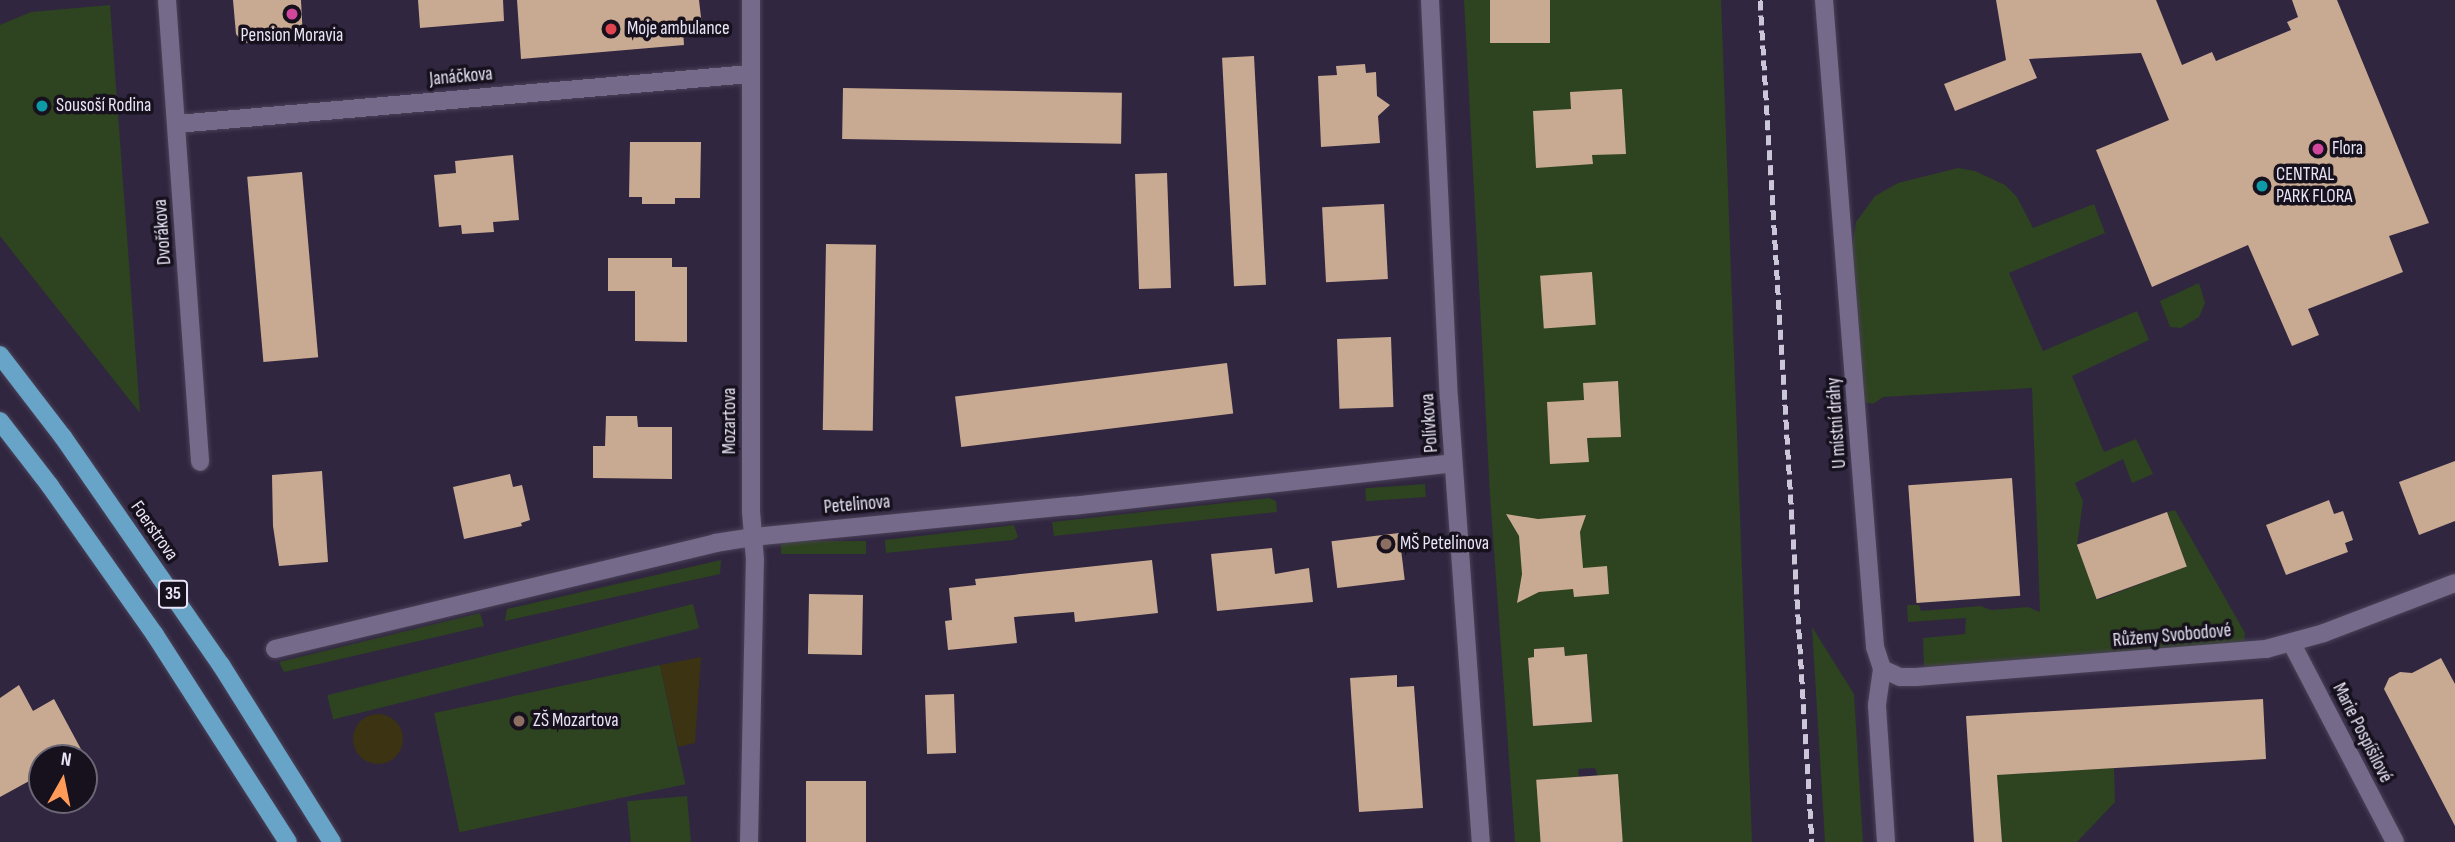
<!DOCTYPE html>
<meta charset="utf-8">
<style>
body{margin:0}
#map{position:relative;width:2455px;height:842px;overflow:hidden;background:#302640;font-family:"Sofia Sans Condensed",sans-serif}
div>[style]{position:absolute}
.green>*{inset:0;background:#2e431f;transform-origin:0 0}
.sand>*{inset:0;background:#3b3312}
.round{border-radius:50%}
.building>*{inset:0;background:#c8a991;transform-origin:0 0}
.roads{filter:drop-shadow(0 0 2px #4a4258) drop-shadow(0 0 2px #4a4258)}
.minor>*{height:18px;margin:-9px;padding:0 9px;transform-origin:9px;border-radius:9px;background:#756a89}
.major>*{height:18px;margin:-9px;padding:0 9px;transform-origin:9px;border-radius:9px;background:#68a4c7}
.rail>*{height:5px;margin-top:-2.5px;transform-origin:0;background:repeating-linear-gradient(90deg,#ccc6d9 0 10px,transparent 0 15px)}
.dots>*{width:19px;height:19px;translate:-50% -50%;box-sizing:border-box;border:4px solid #16111d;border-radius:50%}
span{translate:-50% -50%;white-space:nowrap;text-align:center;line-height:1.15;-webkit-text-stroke:7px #16111d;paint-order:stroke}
.shield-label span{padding:2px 5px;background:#16111d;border:2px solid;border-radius:5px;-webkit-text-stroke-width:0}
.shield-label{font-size:18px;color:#eae5f6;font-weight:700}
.poi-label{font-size:19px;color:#eae5f6}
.left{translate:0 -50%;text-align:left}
.street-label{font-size:19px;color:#eae5f6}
.north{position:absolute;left:28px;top:744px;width:70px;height:70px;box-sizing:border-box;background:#16111d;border:2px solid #6b6674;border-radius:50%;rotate:9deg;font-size:19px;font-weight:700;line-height:28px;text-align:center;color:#eae5f6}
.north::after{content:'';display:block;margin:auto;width:24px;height:32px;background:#fe9b59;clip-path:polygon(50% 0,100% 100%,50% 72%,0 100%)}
</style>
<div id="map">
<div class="green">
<i style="clip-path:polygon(evenodd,1464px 0,1721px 0,1752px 842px,1623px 842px,1595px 768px,1578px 769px,1579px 777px,1537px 780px,1541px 842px,1515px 842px,1490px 495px,1464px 0,1564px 647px,1565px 656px,1587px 655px,1592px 722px,1533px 726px,1528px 659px,1534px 657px,1534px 649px,1564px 647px)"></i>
<i style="clip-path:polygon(110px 5px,140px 413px,0 236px,0 25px,31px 12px)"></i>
<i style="clip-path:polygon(1958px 168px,1975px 171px,2005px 185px,2017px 197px,2033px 228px,2094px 204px,2105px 233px,2009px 273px,2043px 351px,2137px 311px,2149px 340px,2072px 376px,2104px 452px,2136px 439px,2153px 474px,2132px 483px,2123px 459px,2075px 483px,2083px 501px,2077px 546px,2098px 600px,2187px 566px,2167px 512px,2175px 510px,2245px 633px,2244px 641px,2235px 644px,1924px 667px,1923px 638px,1965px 634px,1966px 618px,1908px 622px,1907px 605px,1919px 605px,1921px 611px,1981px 606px,1991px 610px,2028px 607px,2040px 612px,2032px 388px,1883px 397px,1873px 404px,1864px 402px,1852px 249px,1856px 222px,1875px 196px,1898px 183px)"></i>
<i style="clip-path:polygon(2199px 283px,2205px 303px,2199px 317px,2181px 328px,2170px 327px,2160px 301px)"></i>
<i style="left:1425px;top:484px;width:13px;height:60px;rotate:86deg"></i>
<i style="clip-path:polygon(1269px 498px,1276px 501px,1277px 512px,1054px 536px,1052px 522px)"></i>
<i style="clip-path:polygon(1014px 525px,1018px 537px,1013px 540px,886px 553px,885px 540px)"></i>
<i style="left:866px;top:541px;width:13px;height:85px;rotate:90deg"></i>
<i style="clip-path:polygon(721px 560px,720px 574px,505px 621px,507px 609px)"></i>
<i style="left:693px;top:604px;width:25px;height:377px;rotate:76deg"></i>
<i style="clip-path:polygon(480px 613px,484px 626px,284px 672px,279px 662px)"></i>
<i style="clip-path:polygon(1812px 627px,1854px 694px,1863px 842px,1825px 842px)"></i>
<i style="left:660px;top:665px;width:122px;height:231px;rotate:78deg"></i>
<i style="clip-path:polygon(2114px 768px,2115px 802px,2077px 842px,2002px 842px,2000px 816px,1991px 775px)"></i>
<i style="left:687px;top:796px;width:46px;height:60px;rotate:85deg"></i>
</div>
<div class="sand">
<i style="clip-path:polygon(701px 657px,695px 743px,678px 747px,660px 665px)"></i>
<i class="round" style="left:353px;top:714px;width:50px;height:50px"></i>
</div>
<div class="building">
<i style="clip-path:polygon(233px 0,301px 0,303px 39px,243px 43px,236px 34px)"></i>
<i style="clip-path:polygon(418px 0,503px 0,504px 21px,420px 28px)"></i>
<i style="clip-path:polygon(517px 0,699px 0,702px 26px,683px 28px,684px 45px,521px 59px)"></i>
<i style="left:1490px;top:0;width:60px;height:43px"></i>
<i style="clip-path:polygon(1996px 0,2156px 0,2182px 65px,2212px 52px,2216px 61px,2291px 30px,2287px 22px,2298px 17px,2292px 0,2337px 0,2429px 223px,2389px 236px,2403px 272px,2308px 309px,2319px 335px,2292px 346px,2248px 245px,2152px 287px,2096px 150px,2169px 120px,2141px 53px,2029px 59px,2037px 78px,1955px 111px,1944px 84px,2006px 60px)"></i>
<i style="left:1254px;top:56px;width:229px;height:32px;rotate:87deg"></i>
<i style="clip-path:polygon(1365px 64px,1366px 73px,1376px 72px,1377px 96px,1390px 105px,1378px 116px,1380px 143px,1321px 147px,1318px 76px,1337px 75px,1336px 66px)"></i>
<i style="left:843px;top:88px;width:279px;height:51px;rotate:1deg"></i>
<i style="clip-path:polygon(1622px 89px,1626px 154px,1592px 155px,1593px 164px,1536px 168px,1533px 111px,1571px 109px,1570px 92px)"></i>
<i style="clip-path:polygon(630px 142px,701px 142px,700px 198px,675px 198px,675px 204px,642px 204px,642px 197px,629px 197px)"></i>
<i style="clip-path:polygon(513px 155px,519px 220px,493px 222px,494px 232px,462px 234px,461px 225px,439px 227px,434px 175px,456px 173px,455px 161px)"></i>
<i style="left:302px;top:172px;width:186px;height:55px;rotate:85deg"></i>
<i style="left:1167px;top:173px;width:115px;height:32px;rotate:88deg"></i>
<i style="left:1384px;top:204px;width:75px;height:62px;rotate:87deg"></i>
<i style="left:826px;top:244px;width:50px;height:186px;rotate:1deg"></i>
<i style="clip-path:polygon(608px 258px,672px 258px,672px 267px,687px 267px,687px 342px,635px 341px,635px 291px,608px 291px)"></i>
<i style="left:1592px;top:272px;width:53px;height:52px;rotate:86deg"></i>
<i style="left:1391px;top:337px;width:70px;height:54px;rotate:88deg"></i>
<i style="left:1227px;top:363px;width:51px;height:274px;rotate:83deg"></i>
<i style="clip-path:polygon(1618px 381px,1621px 437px,1587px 438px,1589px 462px,1550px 464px,1547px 402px,1584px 400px,1583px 383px)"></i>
<i style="clip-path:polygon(606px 416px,637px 416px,638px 427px,672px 427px,672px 479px,593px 478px,593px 446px,605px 446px)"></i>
<i style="clip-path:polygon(2455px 461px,2455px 521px,2419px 535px,2399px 482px)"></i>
<i style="clip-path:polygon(322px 471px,328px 562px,279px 566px,273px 526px,272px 475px)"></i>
<i style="clip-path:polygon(510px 474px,513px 487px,522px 485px,530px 520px,521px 523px,522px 526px,464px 539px,453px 487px)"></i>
<i style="left:2012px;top:478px;width:118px;height:104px;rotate:86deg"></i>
<i style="clip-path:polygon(2329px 500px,2334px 514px,2343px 511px,2353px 540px,2345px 543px,2348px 552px,2286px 575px,2266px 525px)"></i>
<i style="left:2167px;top:512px;width:58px;height:96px;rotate:70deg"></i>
<i style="clip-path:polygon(1506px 514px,1538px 519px,1586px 515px,1580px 532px,1583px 568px,1607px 566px,1609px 594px,1574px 597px,1573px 589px,1539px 592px,1517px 603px,1522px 574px,1519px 536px)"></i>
<i style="left:1399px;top:533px;width:47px;height:68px;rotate:83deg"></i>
<i style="clip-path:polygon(1272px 548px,1275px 574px,1309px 568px,1313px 602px,1217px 611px,1211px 554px)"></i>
<i style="clip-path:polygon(1152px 560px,1158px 613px,1075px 622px,1074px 612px,1014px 617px,1017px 643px,948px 650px,945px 621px,952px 620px,949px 588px,976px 585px,975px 579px)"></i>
<i style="left:809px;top:594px;width:54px;height:60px;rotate:1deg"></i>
<i style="clip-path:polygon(1564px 647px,1565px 656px,1587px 654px,1592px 722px,1533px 726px,1528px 658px,1534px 657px,1534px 649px)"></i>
<i style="clip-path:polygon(2441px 658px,2455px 684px,2455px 826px,2384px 689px,2389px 678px,2400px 672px,2412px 673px)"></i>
<i style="clip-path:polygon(1397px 675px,1397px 687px,1414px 686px,1423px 808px,1359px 812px,1350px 678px)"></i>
<i style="clip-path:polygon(19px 685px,33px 711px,54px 699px,82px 751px,70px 758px,42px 758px,42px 774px,0 797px,0 698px)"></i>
<i style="left:954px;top:694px;width:59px;height:29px;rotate:88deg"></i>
<i style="clip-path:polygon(2263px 699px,2266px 759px,1997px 775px,2002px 842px,1974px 842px,1966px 716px)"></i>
<i style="left:1618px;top:774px;width:68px;height:82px;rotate:86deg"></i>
<i style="left:806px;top:781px;width:60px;height:61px"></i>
</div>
<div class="roads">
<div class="minor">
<i style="left:167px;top:0;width:463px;rotate:85.9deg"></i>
<i style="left:1430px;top:0;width:398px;rotate:87.3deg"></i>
<i style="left:1449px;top:398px;width:445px;rotate:85.9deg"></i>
<i style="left:1824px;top:0;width:649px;rotate:85.49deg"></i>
<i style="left:1875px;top:647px;width:23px;rotate:72deg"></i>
<i style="left:1882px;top:669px;width:37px;rotate:98deg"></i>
<i style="left:1877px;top:706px;width:136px;rotate:86.2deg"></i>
<i style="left:177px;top:124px;width:575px;rotate:-4.99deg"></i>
<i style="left:2292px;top:644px;width:223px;rotate:62.5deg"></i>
<i style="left:275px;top:649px;width:453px;rotate:-13.5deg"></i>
<i style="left:715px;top:543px;width:38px;rotate:-9deg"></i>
<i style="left:753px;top:537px;width:321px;rotate:-5.6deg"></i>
<i style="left:1072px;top:506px;width:383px;rotate:-6.4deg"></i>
<i style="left:1882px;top:669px;width:20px;rotate:24deg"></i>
<i style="left:1900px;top:677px;width:16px"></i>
<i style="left:1916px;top:677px;width:351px;rotate:-4.6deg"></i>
<i style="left:2266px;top:649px;width:60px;rotate:-15.4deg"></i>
<i style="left:2324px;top:633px;width:140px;rotate:-20.9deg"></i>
<i style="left:749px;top:842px;width:282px;rotate:-88.8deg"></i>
<i style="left:755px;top:560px;width:49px;rotate:-94.7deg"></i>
<i style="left:751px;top:511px;width:511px;rotate:-90deg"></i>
</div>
<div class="major">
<i style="left:0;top:355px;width:103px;rotate:52.5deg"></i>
<i style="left:63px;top:437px;width:277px;rotate:55.3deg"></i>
<i style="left:221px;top:665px;width:209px;rotate:57.9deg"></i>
<i style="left:0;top:421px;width:82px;rotate:52.4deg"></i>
<i style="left:50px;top:486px;width:182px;rotate:54.8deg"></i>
<i style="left:155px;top:635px;width:246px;rotate:57.3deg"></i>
</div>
</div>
<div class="rail">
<i style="left:1760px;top:0;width:844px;rotate:86.47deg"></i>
</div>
<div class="dots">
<i style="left:292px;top:14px;background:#d1479c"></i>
<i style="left:611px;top:29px;background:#e0444e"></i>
<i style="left:42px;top:106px;background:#0f9aa8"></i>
<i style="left:2318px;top:149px;background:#d1479c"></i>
<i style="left:2262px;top:186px;background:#0f9aa8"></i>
<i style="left:1386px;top:544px;background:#8d6e63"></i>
<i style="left:519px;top:721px;background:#8d6e63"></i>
</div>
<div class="shield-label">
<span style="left:173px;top:594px">35</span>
</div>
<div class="poi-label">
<span class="left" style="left:627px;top:29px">Moje ambulance</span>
<span style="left:292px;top:36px">Pension Moravia</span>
<span class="left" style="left:56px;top:106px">Sousoší Rodina</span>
<span class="left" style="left:2332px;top:149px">Flora</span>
<span class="left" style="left:2276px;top:186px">CENTRAL<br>PARK FLORA</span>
<span class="left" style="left:1400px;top:544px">MŠ Petelinova</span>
<span class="left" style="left:533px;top:721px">ZŠ Mozartova</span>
</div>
<div class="street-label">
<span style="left:461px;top:77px;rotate:-5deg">Janáčkova</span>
<span style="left:163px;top:232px;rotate:-94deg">Dvořákova</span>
<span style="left:730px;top:421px;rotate:-90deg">Mozartova</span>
<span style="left:1430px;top:423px;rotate:-94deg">Polívkova</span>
<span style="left:1837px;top:423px;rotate:-94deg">U místní dráhy</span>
<span style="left:857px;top:505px;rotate:-5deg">Petelinova</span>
<span style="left:154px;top:531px;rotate:55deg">Foerstrova</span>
<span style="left:2172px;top:636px;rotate:-5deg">Růženy Svobodové</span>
<span style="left:2362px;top:733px;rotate:63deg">Marie Pospíšilové</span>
</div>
<div class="north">N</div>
</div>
